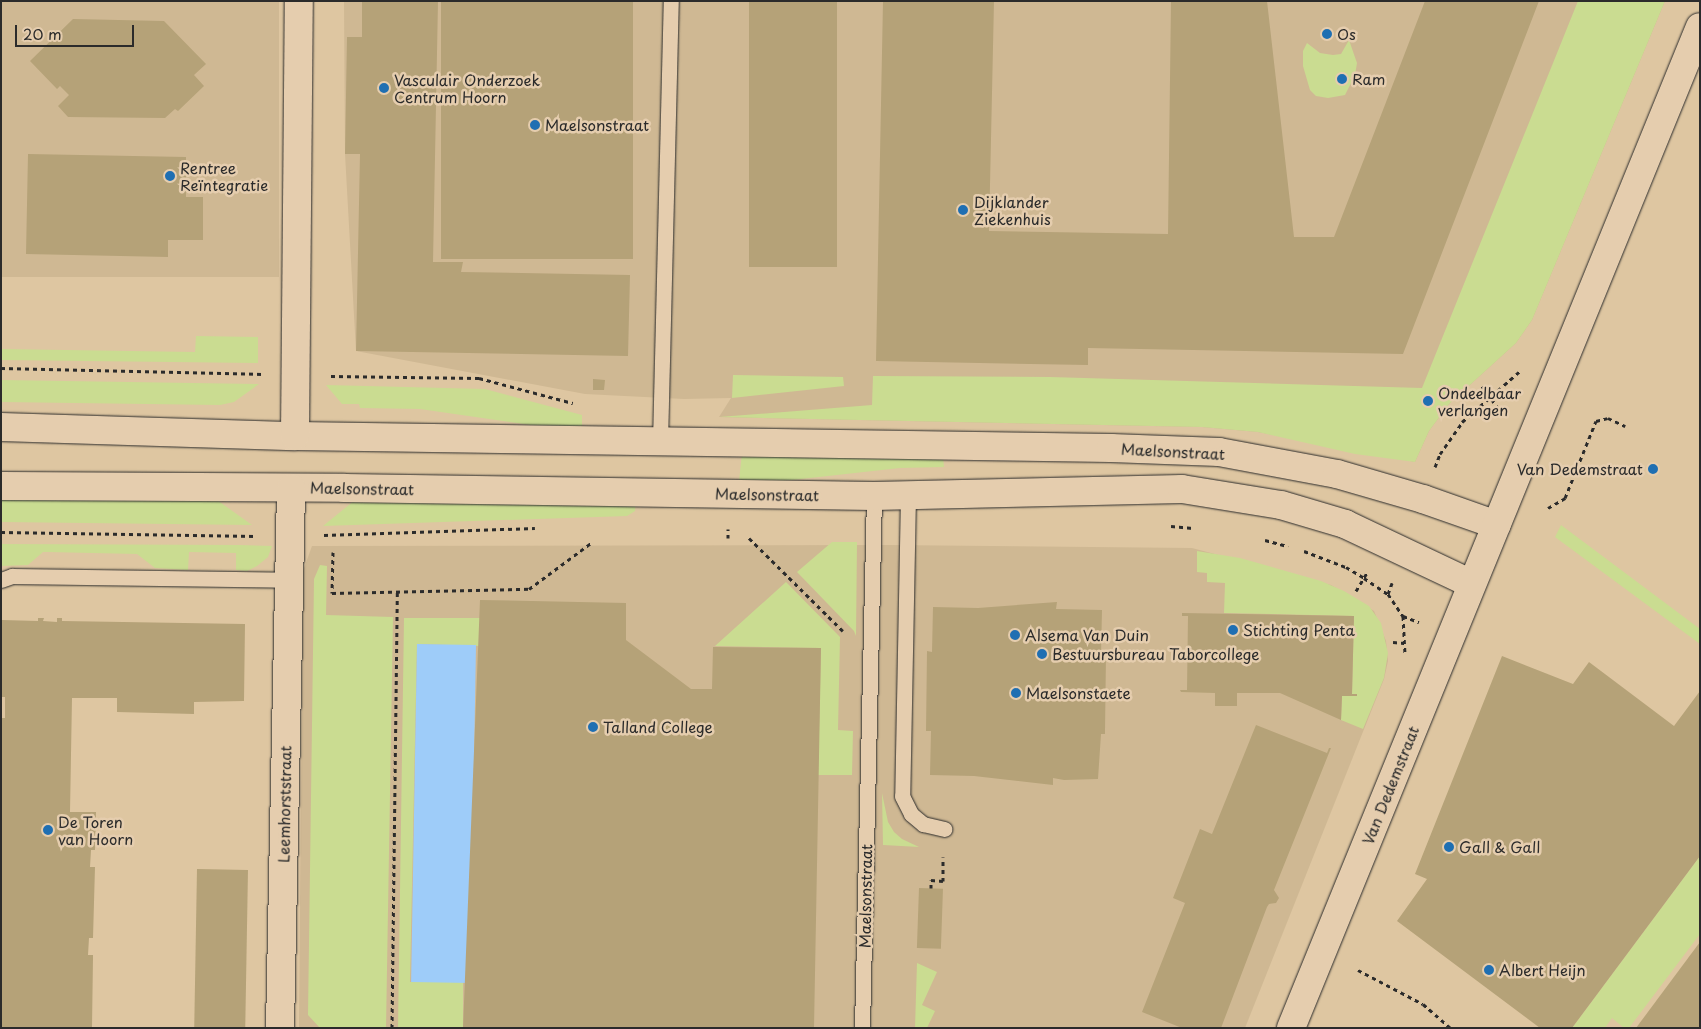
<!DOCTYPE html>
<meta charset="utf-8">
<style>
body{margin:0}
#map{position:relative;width:1701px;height:1029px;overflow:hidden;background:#dec6a1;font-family:"Playpen Sans",sans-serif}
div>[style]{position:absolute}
.built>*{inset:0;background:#cfb893;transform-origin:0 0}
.green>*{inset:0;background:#cadc91}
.water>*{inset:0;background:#9eccf9;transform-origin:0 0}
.building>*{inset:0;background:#b5a278;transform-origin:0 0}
.path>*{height:3px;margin-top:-1.5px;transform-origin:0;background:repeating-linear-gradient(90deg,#2b2b2b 0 4px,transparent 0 8px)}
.roads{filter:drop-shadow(0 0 1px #2b2b2b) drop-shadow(0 0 1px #2b2b2b)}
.lane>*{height:15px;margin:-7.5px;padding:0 7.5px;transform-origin:7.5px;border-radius:7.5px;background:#e5cdae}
.street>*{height:28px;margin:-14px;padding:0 14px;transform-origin:14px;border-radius:14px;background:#e5cdae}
.secondary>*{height:28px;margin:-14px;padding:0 14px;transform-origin:14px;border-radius:14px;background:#e5cdae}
.dots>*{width:14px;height:14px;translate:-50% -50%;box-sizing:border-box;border:2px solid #e5cdae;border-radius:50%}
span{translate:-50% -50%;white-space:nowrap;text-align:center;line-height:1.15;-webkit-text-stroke:5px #e5cdae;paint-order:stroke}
.poi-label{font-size:15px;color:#2b2b2b}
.left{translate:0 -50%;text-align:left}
.right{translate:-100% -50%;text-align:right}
.street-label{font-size:15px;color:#2b2b2b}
.frame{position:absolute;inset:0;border:2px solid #2b2b2b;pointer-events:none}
.scale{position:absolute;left:15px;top:25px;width:119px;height:22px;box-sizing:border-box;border:2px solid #2b2b2b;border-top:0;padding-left:6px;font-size:15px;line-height:18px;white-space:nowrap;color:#2b2b2b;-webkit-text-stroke:4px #e5cdae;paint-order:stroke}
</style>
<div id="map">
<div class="built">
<i style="left:1px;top:1px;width:278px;height:276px"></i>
<i style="clip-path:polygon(344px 1px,1665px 1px,1532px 320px,1516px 343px,1449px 404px,1429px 431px,1415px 462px,1258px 432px,1202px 427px,719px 417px,731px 398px,684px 399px,585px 394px,356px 351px,345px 154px)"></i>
<i style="clip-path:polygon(888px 545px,1192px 548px,1331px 585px,1374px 611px,1386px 641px,1388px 661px,1384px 679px,1245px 1028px,299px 1028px,303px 571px,312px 546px)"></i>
</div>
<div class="green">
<i style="clip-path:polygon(1578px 1px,1665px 1px,1532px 320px,1516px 343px,1449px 404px,1429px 431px,1415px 462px,1355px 454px,1258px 432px,1202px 427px,719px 417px,872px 405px,873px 376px,1050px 377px,1422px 388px)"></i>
<i style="clip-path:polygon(1349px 40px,1357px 63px,1355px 75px,1345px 95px,1328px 98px,1316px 96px,1310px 90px,1303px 66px,1303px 51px,1307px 43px,1320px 53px,1333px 55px,1341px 54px)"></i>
<i style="clip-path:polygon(196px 336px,258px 337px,258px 363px,1px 360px,1px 349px,195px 352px)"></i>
<i style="clip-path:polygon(733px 375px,843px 377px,844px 386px,732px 398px)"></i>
<i style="clip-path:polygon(1px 380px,259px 384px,234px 402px,220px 405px,1px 402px)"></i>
<i style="clip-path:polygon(326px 385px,485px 389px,582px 415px,582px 426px,578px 426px,578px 430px,558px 429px,420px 409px,360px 408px,359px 404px,342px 404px)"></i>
<i style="clip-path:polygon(742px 453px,943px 457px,944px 467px,900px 468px,783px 481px,739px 481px)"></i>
<i style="clip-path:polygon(1px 497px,217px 500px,252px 525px,1px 522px)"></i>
<i style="clip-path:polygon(355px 500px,636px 501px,635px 511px,627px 516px,323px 526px)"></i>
<i style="clip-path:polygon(1561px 525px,1700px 629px,1700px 644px,1555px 537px)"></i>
<i style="clip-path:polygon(832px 542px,857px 542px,856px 636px,854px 631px,797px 572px)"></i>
<i style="clip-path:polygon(1px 544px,240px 545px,272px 546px,268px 557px,257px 566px,247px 571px,236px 570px,236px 553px,189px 552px,188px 570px,155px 568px,137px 554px,47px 552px,43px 552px,28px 565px,1px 566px)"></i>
<i style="clip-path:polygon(1197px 551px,1240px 558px,1321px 581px,1344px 591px,1369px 606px,1381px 623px,1388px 653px,1384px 678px,1363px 729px,1341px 720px,1342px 696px,1357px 696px,1352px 694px,1354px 616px,1224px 613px,1225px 583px,1207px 582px,1207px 573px,1197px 572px)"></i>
<i style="clip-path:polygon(320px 565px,327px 566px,326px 615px,393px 617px,386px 1028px,320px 1028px,308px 1015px,314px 579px)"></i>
<i style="clip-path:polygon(786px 582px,840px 637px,838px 730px,853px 731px,852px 775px,818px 775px,821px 648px,715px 646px)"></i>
<i style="clip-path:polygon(404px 618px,482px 618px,479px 646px,417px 644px,410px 982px,463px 981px,463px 1028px,398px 1028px)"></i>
<i style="clip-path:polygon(882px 793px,888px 822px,894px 832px,902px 839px,919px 847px,883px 845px)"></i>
<i style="clip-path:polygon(1700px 856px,1700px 934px,1629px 1028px,1624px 1028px,1612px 1018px,1605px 1028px,1572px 1028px)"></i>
<i style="clip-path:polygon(917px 963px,937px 972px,922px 1005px,935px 1011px,927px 1028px,915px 1028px)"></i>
</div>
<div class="water">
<i style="left:417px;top:644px;width:59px;height:338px;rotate:1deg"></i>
</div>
<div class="building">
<i style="clip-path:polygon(362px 1px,438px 1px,433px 262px,463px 262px,461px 272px,630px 275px,628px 356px,356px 351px,360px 154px,345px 154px,347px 37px,362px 37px)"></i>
<i style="left:441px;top:1px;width:192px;height:258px"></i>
<i style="left:749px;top:1px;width:88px;height:266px"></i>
<i style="clip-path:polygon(883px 1px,994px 1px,989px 231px,1168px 234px,1171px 1px,1267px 1px,1294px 237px,1334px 237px,1425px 1px,1539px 1px,1403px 354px,1088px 348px,1088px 365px,876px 361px)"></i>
<i style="clip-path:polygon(73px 19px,164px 21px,206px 64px,194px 75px,204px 86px,178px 111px,175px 109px,165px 118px,68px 117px,58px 106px,69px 95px,60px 86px,57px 89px,30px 61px)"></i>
<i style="clip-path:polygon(28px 154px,186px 157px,186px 197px,203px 197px,203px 240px,168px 240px,168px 257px,26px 254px)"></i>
<i style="clip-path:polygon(593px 379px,605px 380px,604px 390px,593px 390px)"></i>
<i style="clip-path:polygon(480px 600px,626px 603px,626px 640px,691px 689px,712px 689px,713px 647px,821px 648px,814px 1028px,463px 1028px)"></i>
<i style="clip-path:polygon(1057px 602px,1056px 609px,1102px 610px,1101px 655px,1106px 655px,1105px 731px,1105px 734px,1101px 734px,1098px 779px,1064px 780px,1053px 778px,1053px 785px,974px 776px,930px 775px,931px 731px,926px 731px,927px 651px,932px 652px,933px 607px,978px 608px)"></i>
<i style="clip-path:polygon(1182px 613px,1354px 616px,1352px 694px,1357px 694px,1357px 696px,1342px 696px,1341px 720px,1280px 693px,1237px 693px,1237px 706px,1215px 706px,1215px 693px,1181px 692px,1180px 690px,1187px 690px,1188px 616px,1182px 616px)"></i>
<i style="clip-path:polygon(38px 618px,44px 618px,43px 621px,57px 622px,57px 618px,62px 618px,62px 621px,245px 624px,244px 701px,194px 702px,194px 714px,117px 712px,117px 698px,72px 698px,70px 812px,96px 812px,95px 850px,91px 850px,90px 867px,95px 867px,93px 938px,89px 938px,88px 955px,93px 955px,93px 958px,92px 1027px,87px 1028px,1px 1028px,1px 718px,5px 718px,5px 697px,1px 697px,2px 620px,38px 621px)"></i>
<i style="clip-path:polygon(1502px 656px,1573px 684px,1589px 662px,1674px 726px,1700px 691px,1700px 856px,1572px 1028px,1540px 1028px,1397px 921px,1427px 879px,1415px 874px)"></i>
<i style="clip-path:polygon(1256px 725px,1327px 753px,1329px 748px,1331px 748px,1274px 890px,1279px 898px,1276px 903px,1269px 904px,1267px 907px,1221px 1028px,1182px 1028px,1142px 1012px,1185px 903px,1173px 898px,1200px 829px,1212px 834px)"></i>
<i style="left:197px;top:869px;width:51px;height:159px;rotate:1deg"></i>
<i style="left:919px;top:888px;width:24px;height:60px;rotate:2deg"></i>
<i style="clip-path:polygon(1700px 942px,1700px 1028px,1636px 1028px)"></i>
</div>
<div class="path">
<i style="left:1px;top:368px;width:261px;rotate:1.3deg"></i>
<i style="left:331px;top:376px;width:148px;rotate:0.8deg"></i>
<i style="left:479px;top:378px;width:97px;rotate:14.9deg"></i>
<i style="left:1482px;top:386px;width:27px;rotate:54deg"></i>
<i style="left:1498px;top:408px;width:8px;rotate:23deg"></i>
<i style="left:1435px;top:467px;width:14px;rotate:-69deg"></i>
<i style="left:1440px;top:454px;width:39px;rotate:-55deg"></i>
<i style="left:1462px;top:422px;width:79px;rotate:-41.4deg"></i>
<i style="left:1548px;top:508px;width:20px;rotate:-30deg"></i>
<i style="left:1565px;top:498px;width:83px;rotate:-68.1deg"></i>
<i style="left:1596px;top:421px;width:12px;rotate:-14deg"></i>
<i style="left:1608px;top:418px;width:19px;rotate:25deg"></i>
<i style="left:1171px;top:526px;width:22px;rotate:5deg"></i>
<i style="left:1px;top:532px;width:255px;rotate:0.9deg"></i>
<i style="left:324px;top:535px;width:211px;rotate:-1.9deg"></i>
<i style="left:728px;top:538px;width:9px;rotate:-90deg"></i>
<i style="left:749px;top:538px;width:132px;rotate:44.7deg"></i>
<i style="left:1265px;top:540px;width:24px;rotate:15deg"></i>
<i style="left:1304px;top:551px;width:45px;rotate:20.9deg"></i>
<i style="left:1346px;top:567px;width:21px;rotate:31deg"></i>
<i style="left:1364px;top:578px;width:29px;rotate:34deg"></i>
<i style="left:1388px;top:594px;width:27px;rotate:56deg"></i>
<i style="left:1403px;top:616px;width:17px;rotate:21deg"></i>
<i style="left:333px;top:552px;width:41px;rotate:91.4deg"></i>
<i style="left:332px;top:593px;width:197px;rotate:-1.2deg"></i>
<i style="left:529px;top:589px;width:77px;rotate:-36.6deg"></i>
<i style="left:1356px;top:591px;width:23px;rotate:-59deg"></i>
<i style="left:1388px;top:594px;width:12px;rotate:-70deg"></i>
<i style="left:1403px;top:616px;width:37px;rotate:87deg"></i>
<i style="left:1393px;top:642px;width:11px;rotate:5deg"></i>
<i style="left:931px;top:888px;width:8px;rotate:-90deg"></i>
<i style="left:931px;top:880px;width:12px;rotate:5deg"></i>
<i style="left:943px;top:881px;width:24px;rotate:-90deg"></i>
<i style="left:1358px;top:970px;width:73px;rotate:27.6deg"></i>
<i style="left:1423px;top:1004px;width:37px;rotate:41deg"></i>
<i style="left:392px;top:1028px;width:436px;rotate:-89.3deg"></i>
</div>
<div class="roads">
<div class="lane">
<i style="left:660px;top:442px;width:441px;rotate:-88.6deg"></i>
<i style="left:908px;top:495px;width:301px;rotate:91.1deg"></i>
<i style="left:902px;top:796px;width:20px;rotate:63deg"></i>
<i style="left:911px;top:814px;width:16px;rotate:40deg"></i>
<i style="left:923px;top:824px;width:22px;rotate:13deg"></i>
<i style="left:1px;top:580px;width:12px;rotate:-20deg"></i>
<i style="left:12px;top:576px;width:277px;rotate:0.8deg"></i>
<i style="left:862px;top:1028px;width:532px;rotate:-88.71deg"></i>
</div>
<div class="street">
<i style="left:1px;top:427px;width:294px;rotate:1.8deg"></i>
<i style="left:295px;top:436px;width:816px;rotate:0.84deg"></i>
<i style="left:1111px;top:448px;width:108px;rotate:2.1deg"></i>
<i style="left:1219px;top:452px;width:120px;rotate:10.6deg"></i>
<i style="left:1337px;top:474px;width:90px;rotate:16.2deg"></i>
<i style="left:1423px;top:499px;width:78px;rotate:19.4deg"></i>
<i style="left:295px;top:436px;width:435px;rotate:-89.5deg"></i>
<i style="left:1px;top:486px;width:343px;rotate:0.3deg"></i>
<i style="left:344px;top:488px;width:530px;rotate:0.86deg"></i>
<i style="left:874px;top:496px;width:308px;rotate:-1.3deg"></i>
<i style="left:1182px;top:489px;width:100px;rotate:9.2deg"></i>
<i style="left:1281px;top:505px;width:67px;rotate:16.5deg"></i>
<i style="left:1345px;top:524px;width:140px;rotate:25.3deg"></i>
<i style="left:280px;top:1028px;width:540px;rotate:-88.83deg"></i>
</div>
<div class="secondary">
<i style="left:1291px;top:1028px;width:1081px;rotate:-67.78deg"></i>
</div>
</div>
<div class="dots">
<i style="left:1327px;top:34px;background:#1f6fb2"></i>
<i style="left:1342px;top:79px;background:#1f6fb2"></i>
<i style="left:384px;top:88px;background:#1f6fb2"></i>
<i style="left:535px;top:125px;background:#1f6fb2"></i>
<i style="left:170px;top:176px;background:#1f6fb2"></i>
<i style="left:963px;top:210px;background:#1f6fb2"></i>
<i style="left:1428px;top:401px;background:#1f6fb2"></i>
<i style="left:1653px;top:469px;background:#1f6fb2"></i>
<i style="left:1233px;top:630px;background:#1f6fb2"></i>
<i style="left:1015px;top:635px;background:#1f6fb2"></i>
<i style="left:1042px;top:654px;background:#1f6fb2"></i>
<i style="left:1016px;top:693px;background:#1f6fb2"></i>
<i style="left:593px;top:727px;background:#1f6fb2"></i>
<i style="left:48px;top:830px;background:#1f6fb2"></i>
<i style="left:1449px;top:847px;background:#1f6fb2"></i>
<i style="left:1489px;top:970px;background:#1f6fb2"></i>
</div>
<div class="poi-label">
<span class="left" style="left:1337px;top:34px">Os</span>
<span class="left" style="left:394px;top:88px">Vasculair Onderzoek<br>Centrum Hoorn</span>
<span class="left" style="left:1352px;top:79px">Ram</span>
<span class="left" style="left:545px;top:125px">Maelsonstraat</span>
<span class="left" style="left:180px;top:176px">Rentree<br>Reïntegratie</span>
<span class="left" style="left:974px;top:210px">Dijklander<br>Ziekenhuis</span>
<span class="left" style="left:1438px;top:401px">Ondeelbaar<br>verlangen</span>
<span class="right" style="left:1643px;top:469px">Van Dedemstraat</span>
<span class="left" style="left:1243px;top:630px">Stichting Penta</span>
<span class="left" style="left:1025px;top:635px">Alsema Van Duin</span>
<span class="left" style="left:1052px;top:654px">Bestuursbureau Taborcollege</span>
<span class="left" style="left:1026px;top:693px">Maelsonstaete</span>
<span class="left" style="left:603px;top:727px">Talland College</span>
<span class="left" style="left:58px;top:830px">De Toren<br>van Hoorn</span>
<span class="left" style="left:1459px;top:847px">Gall &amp; Gall</span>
<span class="left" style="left:1499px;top:970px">Albert Heijn</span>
</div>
<div class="street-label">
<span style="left:1173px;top:451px;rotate:3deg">Maelsonstraat</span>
<span style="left:362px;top:488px;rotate:1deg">Maelsonstraat</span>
<span style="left:767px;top:494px;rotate:1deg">Maelsonstraat</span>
<span style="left:1390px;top:785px;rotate:-68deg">Van Dedemstraat</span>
<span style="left:284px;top:804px;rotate:-89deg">Leemhorststraat</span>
<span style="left:865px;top:896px;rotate:-89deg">Maelsonstraat</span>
</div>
<div class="frame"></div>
<div class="scale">20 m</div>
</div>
